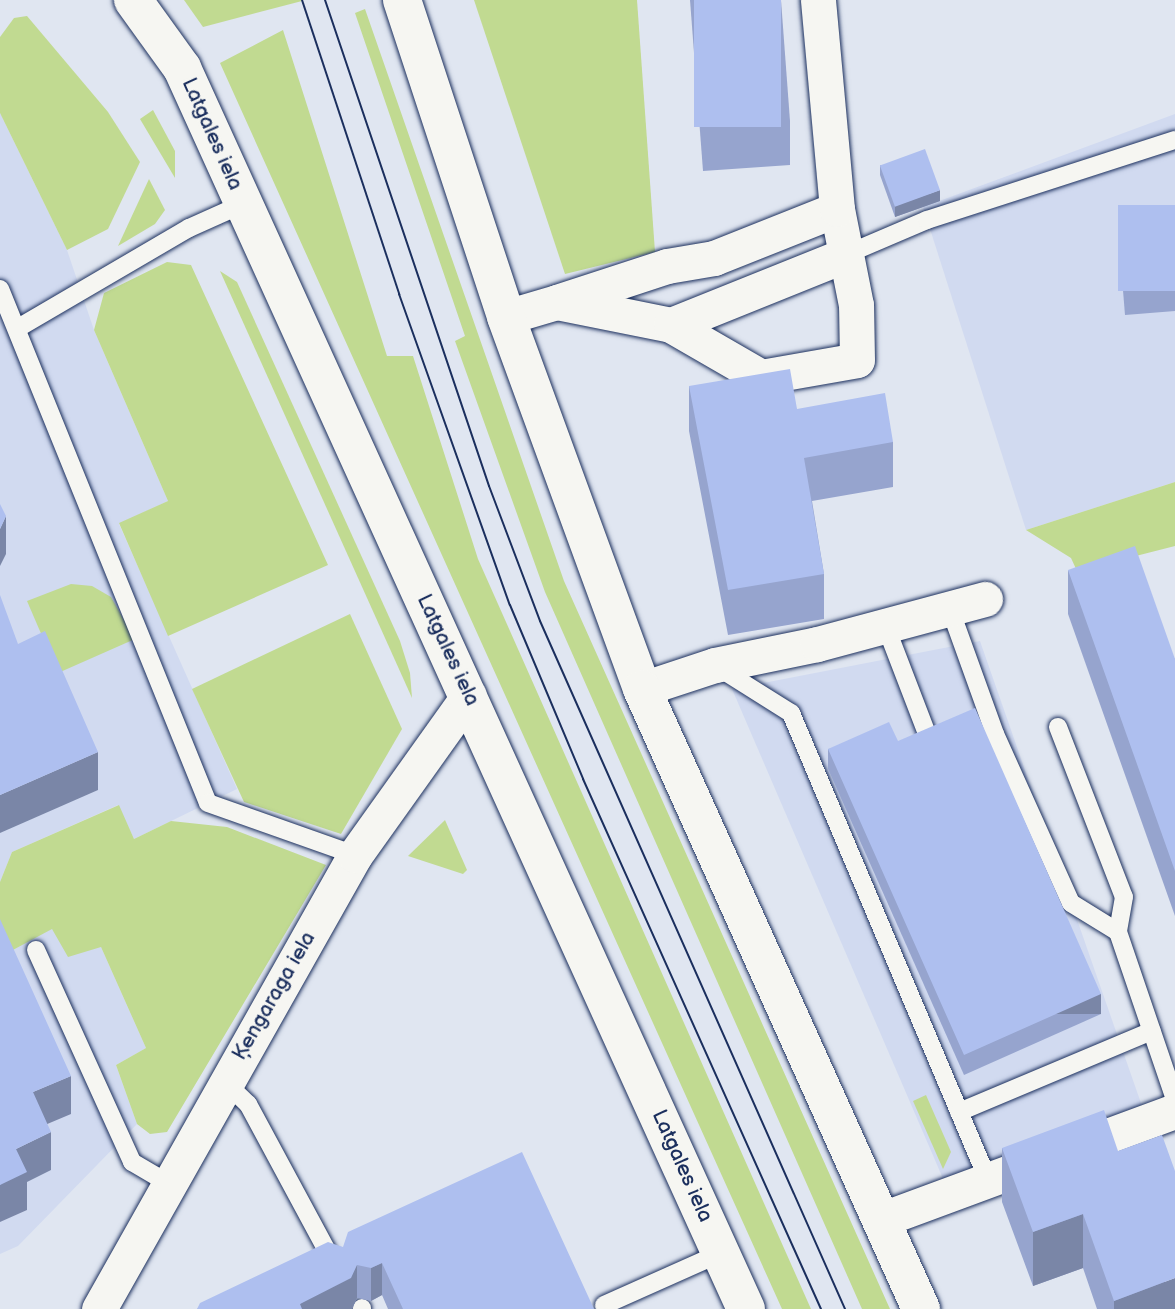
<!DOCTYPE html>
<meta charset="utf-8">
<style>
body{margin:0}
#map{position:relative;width:1175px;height:1309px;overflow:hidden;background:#e0e6f1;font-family:"Balsamiq Sans",sans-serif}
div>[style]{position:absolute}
.built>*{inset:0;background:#d1daf0}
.green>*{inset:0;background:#c1da91}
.roads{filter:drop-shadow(0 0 2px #1b2f5e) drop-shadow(0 0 2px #1b2f5e)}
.service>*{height:18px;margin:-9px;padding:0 9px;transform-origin:9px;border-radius:9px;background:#f6f6f2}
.minor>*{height:35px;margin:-17.5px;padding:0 17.5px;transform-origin:17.5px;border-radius:17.5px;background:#f6f6f2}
.trunk>*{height:38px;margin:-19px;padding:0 19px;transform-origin:19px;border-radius:19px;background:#f6f6f2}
.tram>*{height:2px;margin:-1px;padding:0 1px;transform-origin:1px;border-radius:1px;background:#1b2f5e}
.wall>*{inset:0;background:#96a4ce}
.shaded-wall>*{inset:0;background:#7a86a7;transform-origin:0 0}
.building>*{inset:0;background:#aebfef;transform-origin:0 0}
span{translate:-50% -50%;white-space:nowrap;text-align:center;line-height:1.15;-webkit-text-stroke:5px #f6f6f2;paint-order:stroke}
.street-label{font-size:21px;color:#1b2f5e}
</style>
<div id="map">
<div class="built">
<i style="clip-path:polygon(0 113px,67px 250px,94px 330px,168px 501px,119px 524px,237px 789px,134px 839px,118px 805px,12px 852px,0 882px)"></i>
<i style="clip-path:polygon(1175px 114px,1175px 482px,1026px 530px,923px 207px)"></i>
<i style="clip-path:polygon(980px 641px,1142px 1106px,944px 1181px,732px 689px)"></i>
<i style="clip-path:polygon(0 928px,52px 929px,101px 947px,146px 1048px,116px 1065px,137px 1124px,18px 1246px,0 1254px)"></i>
</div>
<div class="green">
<i style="clip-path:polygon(184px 0,302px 0,302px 1px,203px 27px)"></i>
<i style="clip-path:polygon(474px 0,637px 0,655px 252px,565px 274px)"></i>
<i style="clip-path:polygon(365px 9px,564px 581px,890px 1309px,862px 1309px,545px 592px,455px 341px,465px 336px,355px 13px)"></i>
<i style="clip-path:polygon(27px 16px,108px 112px,140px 162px,108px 229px,67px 250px,0 113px,0 37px,14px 18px)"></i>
<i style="clip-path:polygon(283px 30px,387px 356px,413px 356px,478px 559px,811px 1309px,782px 1309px,220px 63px)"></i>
<i style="clip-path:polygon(153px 110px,175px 151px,175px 178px,140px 119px)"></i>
<i style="clip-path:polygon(149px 179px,165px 210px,155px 224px,118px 246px)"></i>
<i style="clip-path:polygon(167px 262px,191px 265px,328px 565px,168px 636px,119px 523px,168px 501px,94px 330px,104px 293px)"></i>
<i style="clip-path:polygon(220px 271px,237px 282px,400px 641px,410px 673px,412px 698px)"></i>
<i style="clip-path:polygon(1175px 482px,1175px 546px,1077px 571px,1071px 558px,1026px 530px)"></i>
<i style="clip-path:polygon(71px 584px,92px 586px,111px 597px,135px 639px,58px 673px,27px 601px)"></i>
<i style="clip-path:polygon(350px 614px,402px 729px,341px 834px,244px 802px,192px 689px)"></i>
<i style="clip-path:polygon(119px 805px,134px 839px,171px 821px,227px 827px,326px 865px,167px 1132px,150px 1134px,137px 1124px,116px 1065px,146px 1048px,101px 947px,68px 957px,52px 929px,11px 951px,0 928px,0 882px,12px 852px)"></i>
<i style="clip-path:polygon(445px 820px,467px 870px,463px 874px,408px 856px)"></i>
<i style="clip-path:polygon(926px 1095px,951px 1152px,943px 1169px,913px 1101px)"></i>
</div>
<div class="roads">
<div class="service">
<i style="left:845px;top:255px;width:89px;rotate:-23.1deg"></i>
<i style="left:927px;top:220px;width:261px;rotate:-17.9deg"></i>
<i style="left:0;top:289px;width:554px;rotate:67.97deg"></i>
<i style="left:208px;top:803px;width:156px;rotate:19.5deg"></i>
<i style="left:18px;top:328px;width:198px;rotate:-30.3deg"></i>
<i style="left:189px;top:228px;width:59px;rotate:-24deg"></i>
<i style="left:950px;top:609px;width:133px;rotate:70.2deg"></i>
<i style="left:995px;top:734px;width:185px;rotate:65.8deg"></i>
<i style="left:1071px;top:903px;width:55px;rotate:31.7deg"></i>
<i style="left:1118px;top:932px;width:176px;rotate:71.2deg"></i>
<i style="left:886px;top:627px;width:111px;rotate:69deg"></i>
<i style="left:716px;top:666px;width:89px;rotate:32.1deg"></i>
<i style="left:791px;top:713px;width:507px;rotate:67.13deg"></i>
<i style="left:1058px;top:727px;width:182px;rotate:68.8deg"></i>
<i style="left:1124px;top:897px;width:36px;rotate:100deg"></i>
<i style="left:36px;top:950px;width:233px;rotate:65.6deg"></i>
<i style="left:132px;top:1162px;width:42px;rotate:30.3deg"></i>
<i style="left:225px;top:1082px;width:32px;rotate:44deg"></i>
<i style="left:248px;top:1104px;width:182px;rotate:61.7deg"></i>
<i style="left:959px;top:1112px;width:209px;rotate:-22.8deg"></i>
<i style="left:604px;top:1305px;width:128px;rotate:-24deg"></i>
<i style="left:362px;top:1308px;width:1px;rotate:90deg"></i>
</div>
<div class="minor">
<i style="left:560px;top:301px;width:113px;rotate:-18.1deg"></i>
<i style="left:667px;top:266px;width:48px;rotate:-9.7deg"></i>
<i style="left:714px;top:258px;width:132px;rotate:-21.7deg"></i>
<i style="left:506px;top:317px;width:53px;rotate:-16.4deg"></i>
<i style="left:557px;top:302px;width:116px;rotate:11.4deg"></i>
<i style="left:671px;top:325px;width:188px;rotate:-21.9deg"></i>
<i style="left:671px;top:325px;width:104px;rotate:30deg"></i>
<i style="left:761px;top:377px;width:97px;rotate:-10deg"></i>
<i style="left:857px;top:360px;width:55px;rotate:-91deg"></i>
<i style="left:856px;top:305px;width:98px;rotate:-101.2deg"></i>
<i style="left:837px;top:209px;width:210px;rotate:-95.2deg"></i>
<i style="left:642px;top:689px;width:77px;rotate:-18.2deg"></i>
<i style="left:715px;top:665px;width:104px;rotate:-11.6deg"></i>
<i style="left:817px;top:644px;width:174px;rotate:-15deg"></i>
<i style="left:880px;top:1220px;width:314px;rotate:-20.3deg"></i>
<i style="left:99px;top:1309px;width:521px;rotate:-60.58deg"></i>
<i style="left:355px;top:855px;width:196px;rotate:-54.5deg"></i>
</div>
<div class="trunk">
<i style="left:133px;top:0;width:84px;rotate:54.2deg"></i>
<i style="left:182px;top:68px;width:1363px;rotate:65.56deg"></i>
<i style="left:402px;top:0;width:334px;rotate:71.8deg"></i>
<i style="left:506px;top:317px;width:396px;rotate:69.9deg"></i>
<i style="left:642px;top:689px;width:680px;rotate:65.77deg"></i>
</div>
</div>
<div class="tram">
<i style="left:302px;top:0;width:310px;rotate:71.7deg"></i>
<i style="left:399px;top:294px;width:330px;rotate:70.4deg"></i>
<i style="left:510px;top:605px;width:189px;rotate:67.2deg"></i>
<i style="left:583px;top:779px;width:581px;rotate:65.82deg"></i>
<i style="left:325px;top:0;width:513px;rotate:71.35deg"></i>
<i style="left:489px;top:486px;width:144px;rotate:69.3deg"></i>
<i style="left:540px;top:621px;width:753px;rotate:66.09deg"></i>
</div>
<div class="wall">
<i style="clip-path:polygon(690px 0,781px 0,790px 121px,790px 165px,703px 171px)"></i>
<i style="clip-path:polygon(880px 165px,940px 201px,895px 217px,880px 175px)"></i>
<i style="clip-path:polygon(1175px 205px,1175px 311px,1125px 315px,1118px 229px,1118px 209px)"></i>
<i style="clip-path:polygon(689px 386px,797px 409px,893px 442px,893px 487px,812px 501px,824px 574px,824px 619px,728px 635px,689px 431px)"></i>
<i style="clip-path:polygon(1068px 570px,1175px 659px,1175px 916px,1068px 614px)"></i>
<i style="clip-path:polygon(898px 741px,1101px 1014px,964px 1075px,828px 769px,828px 749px)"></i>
<i style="clip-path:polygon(1002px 1148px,1118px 1151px,1175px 1309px,1097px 1309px,1083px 1268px,1033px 1286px,1002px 1202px)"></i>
<i style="clip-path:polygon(343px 1247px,594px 1309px,388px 1309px,382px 1295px,371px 1301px,357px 1298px,352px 1309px,197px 1309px)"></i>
</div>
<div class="shaded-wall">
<i style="clip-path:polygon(940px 190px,940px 201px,895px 217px,895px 206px)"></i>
<i style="clip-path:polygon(6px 516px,6px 554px,0 566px,0 529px)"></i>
<i style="clip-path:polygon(98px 752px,98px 790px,0 833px,0 795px)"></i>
<i style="left:1101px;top:994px;width:20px;height:150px;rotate:90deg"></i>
<i style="clip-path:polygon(71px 1076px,71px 1114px,33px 1130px,33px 1092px)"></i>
<i style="clip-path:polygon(51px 1132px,51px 1170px,27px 1182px,27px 1210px,0 1222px,0 1185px,16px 1149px)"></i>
<i style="clip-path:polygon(1083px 1214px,1083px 1268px,1033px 1286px,1033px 1232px)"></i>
<i style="clip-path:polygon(382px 1263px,382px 1295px,371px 1301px,371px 1268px)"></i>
<i style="clip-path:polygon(357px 1265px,357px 1298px,352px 1309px,300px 1309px,300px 1304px)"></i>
<i style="clip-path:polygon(1175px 1278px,1175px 1309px,1114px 1309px,1114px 1301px)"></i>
</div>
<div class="building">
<i style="left:694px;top:0;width:87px;height:127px"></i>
<i style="left:925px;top:149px;width:44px;height:48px;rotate:70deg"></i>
<i style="left:1175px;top:205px;width:86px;height:57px;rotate:90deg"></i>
<i style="clip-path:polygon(790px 369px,797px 409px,885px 393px,893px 442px,804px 458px,824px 574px,728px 590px,689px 386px)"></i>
<i style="clip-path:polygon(0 504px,6px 516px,0 529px)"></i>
<i style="clip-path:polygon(1135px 546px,1175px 659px,1175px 871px,1068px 570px)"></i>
<i style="clip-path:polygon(0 595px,18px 644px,45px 631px,98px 752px,0 795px)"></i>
<i style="clip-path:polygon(975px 708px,1101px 994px,964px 1055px,828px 749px,889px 722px,898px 741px)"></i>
<i style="clip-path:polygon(0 919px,71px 1076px,33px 1092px,51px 1132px,16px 1149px,27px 1172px,0 1185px)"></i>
<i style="clip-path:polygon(1104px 1110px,1118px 1151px,1162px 1135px,1175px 1171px,1175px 1278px,1114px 1301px,1083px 1214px,1033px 1232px,1002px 1148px)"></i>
<i style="clip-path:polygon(522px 1152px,594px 1309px,403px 1309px,382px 1263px,371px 1268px,357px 1265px,351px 1278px,300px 1304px,302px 1309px,197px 1309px,200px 1303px,328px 1242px,343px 1247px,348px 1232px)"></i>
</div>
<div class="street-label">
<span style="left:212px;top:134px;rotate:66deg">Latgales iela</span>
<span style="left:448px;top:650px;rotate:65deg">Latgales iela</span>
<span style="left:274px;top:996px;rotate:-60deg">Ķengaraga iela</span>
<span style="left:682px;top:1166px;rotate:66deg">Latgales iela</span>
</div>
</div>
